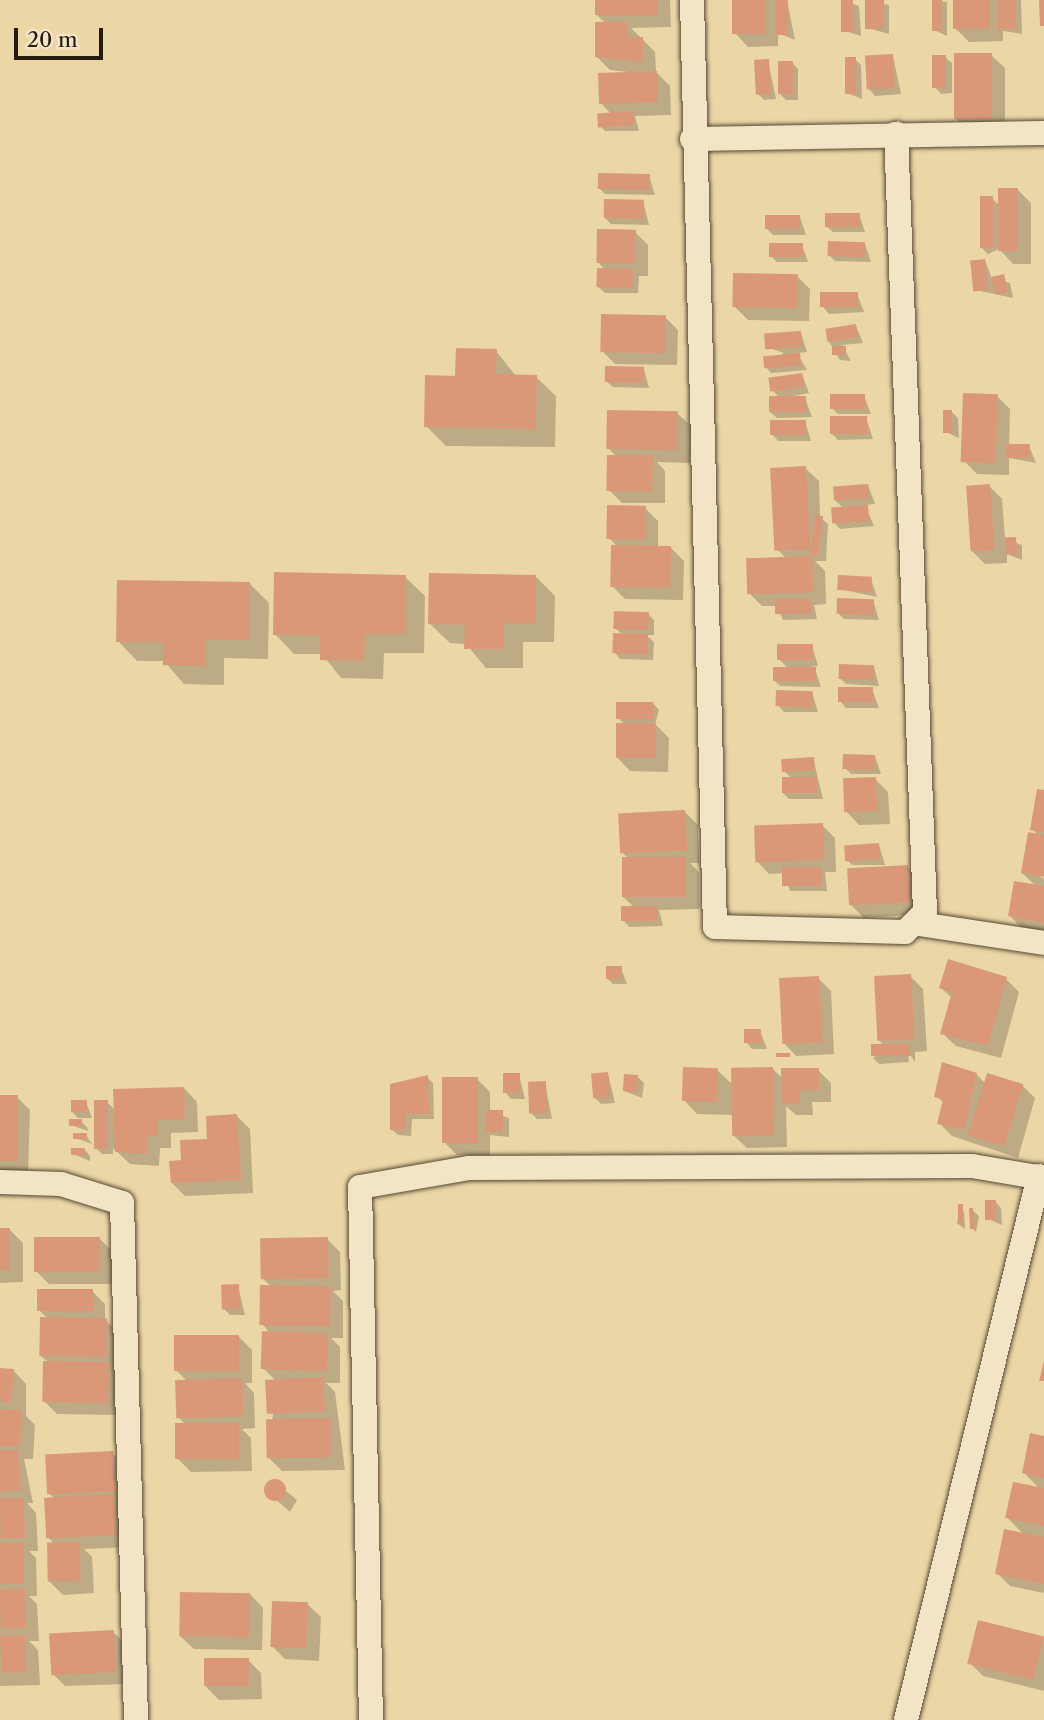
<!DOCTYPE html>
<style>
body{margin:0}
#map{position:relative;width:1044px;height:1720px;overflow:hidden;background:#ebd6a6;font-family:"Libre Caslon Text",serif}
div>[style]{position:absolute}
.shadow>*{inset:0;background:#0003}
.building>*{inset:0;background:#db9879;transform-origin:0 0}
.round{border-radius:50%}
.roads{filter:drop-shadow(0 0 2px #564934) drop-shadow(0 0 2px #564934)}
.minor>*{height:24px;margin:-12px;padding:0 12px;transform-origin:12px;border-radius:12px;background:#f2e4c5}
span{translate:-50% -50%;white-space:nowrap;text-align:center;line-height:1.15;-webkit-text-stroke:5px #f2e4c5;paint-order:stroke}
.scale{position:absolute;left:14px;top:28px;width:89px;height:32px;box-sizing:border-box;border:4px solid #241a0e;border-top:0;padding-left:9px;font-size:21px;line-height:24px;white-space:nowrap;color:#241a0e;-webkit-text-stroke:5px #f2e4c5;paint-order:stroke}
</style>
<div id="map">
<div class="shadow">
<i style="clip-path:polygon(597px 0,670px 0,671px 27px,631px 28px,655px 52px,656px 72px,670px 86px,671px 115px,635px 116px,639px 131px,605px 131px,599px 125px,611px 114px,601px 103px,628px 72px,610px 70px,597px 57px,606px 24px,597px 15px)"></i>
<i style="clip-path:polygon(734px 0,787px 0,795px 40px,778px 33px,778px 46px,748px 47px,735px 33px)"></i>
<i style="clip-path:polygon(843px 0,859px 6px,861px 36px,845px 31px)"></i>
<i style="clip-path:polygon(867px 0,889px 5px,889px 34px,867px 28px)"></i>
<i style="clip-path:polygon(934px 0,947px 2px,947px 36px,934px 30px)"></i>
<i style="clip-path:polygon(955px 0,1021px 0,1022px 34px,1003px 31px,1003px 41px,969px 42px,955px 28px)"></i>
<i style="clip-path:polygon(991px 55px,1005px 68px,1005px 131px,970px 132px,956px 119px)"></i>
<i style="clip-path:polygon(893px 56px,901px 94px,875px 96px,869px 89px)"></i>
<i style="clip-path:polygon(945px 57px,952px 63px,952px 93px,941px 94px,935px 87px)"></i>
<i style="clip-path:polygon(855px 59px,861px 65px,862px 99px,847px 93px)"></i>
<i style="clip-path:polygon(768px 61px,776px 99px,764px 100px,758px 94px)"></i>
<i style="clip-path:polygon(792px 63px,798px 69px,798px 100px,786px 100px,779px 93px)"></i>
<i style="clip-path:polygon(649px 176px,655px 195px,605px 194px,599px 188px)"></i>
<i style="clip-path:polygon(1018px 190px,1031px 203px,1031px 264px,1013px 264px,999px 249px,988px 254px,982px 248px,992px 198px,1000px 206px)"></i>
<i style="clip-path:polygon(643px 201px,649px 225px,611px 224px,605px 218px)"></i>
<i style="clip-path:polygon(859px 214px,865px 232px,833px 232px,826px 226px)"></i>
<i style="clip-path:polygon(800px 217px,806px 235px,773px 235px,767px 229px)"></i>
<i style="clip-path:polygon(635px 232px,648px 245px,648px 276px,639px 276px,638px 293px,605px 293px,598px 287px,605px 270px,598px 262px)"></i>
<i style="clip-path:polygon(865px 244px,871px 262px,835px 261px,829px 255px)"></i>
<i style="clip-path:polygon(802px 245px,808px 262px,777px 262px,771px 256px)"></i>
<i style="clip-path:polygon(985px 260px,992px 279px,1010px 283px,1013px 298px,975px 290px)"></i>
<i style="clip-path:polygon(797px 276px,810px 289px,809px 321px,748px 320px,734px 306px)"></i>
<i style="clip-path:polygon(857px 294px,864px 312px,829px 314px,823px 307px)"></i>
<i style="clip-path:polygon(665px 317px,678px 330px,677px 365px,615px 364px,602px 351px)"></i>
<i style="clip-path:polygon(856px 326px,863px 343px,842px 345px,851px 361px,840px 360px,828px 340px)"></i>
<i style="clip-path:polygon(801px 333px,807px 352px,797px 353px,807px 370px,771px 373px,765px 366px,784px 353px,766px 347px)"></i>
<i style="clip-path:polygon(496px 351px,516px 376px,536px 377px,556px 396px,555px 447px,446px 446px,426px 426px,457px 377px)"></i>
<i style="clip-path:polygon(644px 369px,649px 388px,613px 387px,606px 381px)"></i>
<i style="clip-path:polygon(802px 374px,809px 393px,783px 398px,805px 398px,812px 417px,777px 418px,770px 412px,780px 398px,771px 389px)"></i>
<i style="clip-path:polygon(864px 396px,871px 414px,838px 414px,832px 408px)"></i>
<i style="clip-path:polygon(997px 396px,1010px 409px,1009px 446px,1029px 446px,1036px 463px,1009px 458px,1009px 475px,977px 474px,964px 461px)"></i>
<i style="clip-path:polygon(952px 412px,958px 418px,959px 438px,946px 432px)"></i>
<i style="clip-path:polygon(677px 413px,691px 426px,690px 463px,657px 462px,665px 471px,665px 503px,622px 503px,609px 490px,617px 457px,608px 448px)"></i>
<i style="clip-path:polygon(866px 418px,873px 439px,838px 440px,832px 434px)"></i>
<i style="clip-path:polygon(805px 421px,811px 441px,778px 441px,772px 434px)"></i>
<i style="clip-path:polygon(805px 468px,819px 481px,820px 517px,828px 524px,826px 561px,815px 561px,825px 571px,826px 604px,814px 605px,817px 619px,783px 620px,777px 606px,762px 606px,749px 593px,786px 558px,776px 548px)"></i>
<i style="clip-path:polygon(868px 485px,875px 504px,865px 505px,874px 526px,840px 529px,834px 522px,844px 509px,835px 500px)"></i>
<i style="clip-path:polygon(989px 486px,1002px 499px,1005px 539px,1022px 545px,1022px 560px,1007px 554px,1007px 563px,985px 564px,972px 551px)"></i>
<i style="clip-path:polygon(645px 508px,658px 521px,658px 548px,671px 548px,684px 561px,683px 600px,625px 599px,612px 586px,618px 547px,609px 538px)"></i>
<i style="clip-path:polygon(405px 577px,425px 596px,424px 653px,384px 653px,383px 679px,341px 678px,322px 654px,294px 654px,275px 634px)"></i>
<i style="clip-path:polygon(536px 577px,555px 596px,554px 642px,523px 642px,523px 668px,486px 668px,466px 644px,450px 643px,430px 624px)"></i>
<i style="clip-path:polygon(871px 579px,877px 597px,839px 589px)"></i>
<i style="clip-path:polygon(249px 583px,269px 603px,268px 659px,224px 658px,224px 685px,184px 684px,164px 661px,137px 661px,118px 641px)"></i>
<i style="clip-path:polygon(873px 600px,879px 620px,844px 619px,838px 613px)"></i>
<i style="clip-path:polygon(648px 614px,654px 620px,654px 635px,646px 635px,654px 642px,653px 660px,620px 659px,614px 652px,623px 635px,615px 628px)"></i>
<i style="clip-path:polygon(812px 645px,818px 666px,790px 669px,815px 669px,821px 687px,780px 686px,774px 680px,789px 669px,779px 659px)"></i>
<i style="clip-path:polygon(874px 667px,879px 686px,846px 684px,840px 678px)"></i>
<i style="clip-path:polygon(872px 689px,879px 708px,846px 708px,840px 701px)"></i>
<i style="clip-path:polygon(812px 692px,818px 712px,784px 712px,778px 705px)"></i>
<i style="clip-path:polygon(653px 703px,659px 710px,655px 724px,669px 738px,668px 772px,630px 771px,617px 757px,625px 725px,618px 718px)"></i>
<i style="clip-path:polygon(875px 756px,881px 774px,851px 774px,845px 768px)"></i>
<i style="clip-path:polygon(813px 758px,823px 799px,789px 799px,783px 793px,792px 779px,783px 770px)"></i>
<i style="clip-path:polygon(875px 779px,888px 792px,890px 824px,859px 825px,846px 811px)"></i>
<i style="clip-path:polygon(1044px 792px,1044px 875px,1035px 874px,1044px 879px,1044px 932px,1023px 929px,1010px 916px,1036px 886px,1022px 873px,1039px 836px,1032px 829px)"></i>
<i style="clip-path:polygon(685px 812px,698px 825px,699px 863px,690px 863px,699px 872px,699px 909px,659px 910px,663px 926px,629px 927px,623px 920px,635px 908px,623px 897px,629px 859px,622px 852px)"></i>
<i style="clip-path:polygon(822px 825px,835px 838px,836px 872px,825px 872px,827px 891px,790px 891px,784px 873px,769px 874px,756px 860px)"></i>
<i style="clip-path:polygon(879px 845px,885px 865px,852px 865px,846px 859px)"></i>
<i style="clip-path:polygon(907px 867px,921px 880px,922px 914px,864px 918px,851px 905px)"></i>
<i style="clip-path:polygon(621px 968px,627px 984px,613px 984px,607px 978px)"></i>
<i style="clip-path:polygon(910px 976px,923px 989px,927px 1051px,915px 1052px,915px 1062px,908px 1052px,909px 1062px,879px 1064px,873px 1058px,885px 1047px,879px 1040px)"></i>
<i style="clip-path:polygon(818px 978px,831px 991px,834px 1054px,796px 1056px,783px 1042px)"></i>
<i style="clip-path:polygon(1006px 979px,1019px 992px,1001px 1058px,956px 1046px,942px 1033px,952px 998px,941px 988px)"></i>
<i style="clip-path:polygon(760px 1031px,767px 1049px,752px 1049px,746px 1042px)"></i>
<i style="clip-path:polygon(773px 1069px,783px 1079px,818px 1070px,831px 1083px,831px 1102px,812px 1102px,813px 1115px,796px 1115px,786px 1106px,787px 1147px,747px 1148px,733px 1135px,733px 1115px,697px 1114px,684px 1100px,717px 1070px,733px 1085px)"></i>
<i style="clip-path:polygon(608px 1074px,615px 1103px,601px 1104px,594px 1097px)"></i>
<i style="clip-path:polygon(976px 1074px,986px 1084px,1022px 1085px,1035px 1098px,1018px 1158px,952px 1136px,939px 1123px,944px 1103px,936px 1096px)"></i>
<i style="clip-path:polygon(519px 1075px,525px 1099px,511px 1099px,505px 1092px)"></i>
<i style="clip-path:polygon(427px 1077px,433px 1083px,434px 1119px,412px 1119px,411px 1136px,398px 1135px,391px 1129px)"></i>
<i style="clip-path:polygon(638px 1077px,644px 1083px,642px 1098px,624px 1091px)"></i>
<i style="clip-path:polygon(477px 1079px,490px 1092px,490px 1112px,509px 1118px,509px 1137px,490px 1135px,490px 1155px,457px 1155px,444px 1142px)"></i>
<i style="clip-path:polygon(545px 1083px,552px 1119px,537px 1119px,531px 1113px)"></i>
<i style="clip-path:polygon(184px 1088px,197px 1102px,198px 1132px,171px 1133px,171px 1148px,160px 1148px,159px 1166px,130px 1164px,113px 1148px,113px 1154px,102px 1154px,96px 1148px,107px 1102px,115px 1110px)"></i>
<i style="clip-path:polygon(0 1096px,17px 1097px,30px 1110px,28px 1173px,0 1173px)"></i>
<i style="clip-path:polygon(86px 1102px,92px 1118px,78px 1118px,72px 1112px)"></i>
<i style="clip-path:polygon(237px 1116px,250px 1129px,253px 1193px,185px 1196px,172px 1183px,182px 1162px)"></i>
<i style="clip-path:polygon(81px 1121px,87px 1127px,88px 1131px,71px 1125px)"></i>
<i style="clip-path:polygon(86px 1135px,92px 1144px,75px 1138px)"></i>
<i style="clip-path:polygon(84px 1149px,90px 1156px,90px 1161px,73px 1154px)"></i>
<i style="clip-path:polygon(995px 1201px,1001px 1208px,1002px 1225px,988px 1219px)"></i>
<i style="clip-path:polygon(960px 1207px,964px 1212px,965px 1229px,957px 1223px)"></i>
<i style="clip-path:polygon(972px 1210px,979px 1216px,976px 1232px,972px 1228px)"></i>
<i style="clip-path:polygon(0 1230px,10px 1230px,23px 1243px,23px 1282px,0 1283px)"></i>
<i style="clip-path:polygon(100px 1239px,113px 1252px,113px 1284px,49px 1284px,36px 1271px)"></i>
<i style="clip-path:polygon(327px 1239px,340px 1252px,341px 1290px,333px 1291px,343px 1301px,343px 1338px,331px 1338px,340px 1347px,340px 1383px,326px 1383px,335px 1392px,345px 1470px,282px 1471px,269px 1458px,276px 1381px,263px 1368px,270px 1333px,262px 1324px,272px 1287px,262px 1278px)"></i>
<i style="clip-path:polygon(238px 1286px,245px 1315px,230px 1315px,224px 1309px)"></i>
<i style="clip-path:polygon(92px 1291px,105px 1304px,105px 1320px,119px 1333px,121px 1415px,57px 1414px,44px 1401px,49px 1363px,41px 1356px,48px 1319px,39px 1310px)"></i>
<i style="clip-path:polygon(239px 1337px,252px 1350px,252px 1383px,245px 1383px,254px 1393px,255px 1428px,242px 1429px,251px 1438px,252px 1471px,191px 1472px,178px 1459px,187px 1426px,178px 1417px,187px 1381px,176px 1370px)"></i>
<i style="clip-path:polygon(0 1370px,13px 1370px,26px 1384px,26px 1416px,35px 1425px,33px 1459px,24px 1459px,33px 1503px,27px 1503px,36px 1513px,38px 1551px,29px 1551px,36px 1558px,37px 1596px,29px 1596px,37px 1604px,39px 1641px,29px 1641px,38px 1650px,40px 1685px,0 1686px)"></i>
<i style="clip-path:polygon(1044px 1438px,1044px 1593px,1010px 1586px,997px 1573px,1024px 1535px,1007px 1517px,1040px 1489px,1024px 1473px)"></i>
<i style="clip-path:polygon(112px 1453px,126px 1466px,128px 1547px,84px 1549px,92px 1557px,94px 1593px,63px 1595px,50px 1582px,55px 1545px,48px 1537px,54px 1498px,48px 1492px)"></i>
<i style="clip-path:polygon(274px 1481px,297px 1500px,290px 1512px,266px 1491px)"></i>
<i style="clip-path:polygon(250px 1594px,263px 1608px,262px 1650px,194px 1649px,180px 1636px)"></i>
<i style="clip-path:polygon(307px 1604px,321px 1617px,319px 1661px,285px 1659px,272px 1646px)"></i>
<i style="clip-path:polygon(980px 1623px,1044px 1638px,1044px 1691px,983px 1676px,970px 1663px)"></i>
<i style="clip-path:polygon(113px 1632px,127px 1645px,128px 1684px,65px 1686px,52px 1673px)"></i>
<i style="clip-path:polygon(248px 1660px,261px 1673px,262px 1699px,219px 1700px,206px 1687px)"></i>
</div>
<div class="building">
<i style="left:595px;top:0;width:63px;height:15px"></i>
<i style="left:732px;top:0;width:33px;height:34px"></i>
<i style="left:775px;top:0;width:13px;height:35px"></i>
<i style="left:841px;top:0;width:12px;height:32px"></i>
<i style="left:865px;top:0;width:19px;height:29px"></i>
<i style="left:932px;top:0;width:10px;height:31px"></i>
<i style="left:953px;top:0;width:37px;height:29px"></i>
<i style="left:998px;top:0;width:18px;height:29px"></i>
<i style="clip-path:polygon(1039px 0,1044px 0,1044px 26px,1040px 26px)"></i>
<i style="clip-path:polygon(595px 22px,628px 22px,628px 38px,643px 37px,643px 62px,595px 57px)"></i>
<i style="left:954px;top:53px;width:38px;height:66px"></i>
<i style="left:893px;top:54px;width:34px;height:28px;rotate:87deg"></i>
<i style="left:932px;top:55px;width:14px;height:33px"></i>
<i style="left:845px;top:57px;width:11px;height:37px"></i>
<i style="left:769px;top:59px;width:35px;height:15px;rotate:87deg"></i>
<i style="left:778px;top:61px;width:15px;height:33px"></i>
<i style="left:657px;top:71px;width:31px;height:59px;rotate:88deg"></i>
<i style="left:633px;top:111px;width:14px;height:36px;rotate:86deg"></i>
<i style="left:598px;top:173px;width:52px;height:16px;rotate:1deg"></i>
<i style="left:998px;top:188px;width:20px;height:63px"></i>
<i style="left:980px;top:196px;width:13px;height:52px"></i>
<i style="left:604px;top:199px;width:40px;height:19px;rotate:1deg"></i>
<i style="left:825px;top:213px;width:35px;height:14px"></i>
<i style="left:765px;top:215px;width:35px;height:14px"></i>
<i style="left:597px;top:229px;width:39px;height:34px;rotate:1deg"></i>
<i style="left:828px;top:241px;width:37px;height:15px;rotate:2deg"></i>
<i style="left:769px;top:243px;width:34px;height:14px"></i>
<i style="left:985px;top:259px;width:31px;height:15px;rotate:84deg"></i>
<i style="left:597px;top:268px;width:36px;height:19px;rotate:2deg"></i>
<i style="left:733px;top:273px;width:65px;height:34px;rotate:1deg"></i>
<i style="left:1004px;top:274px;width:18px;height:13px;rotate:77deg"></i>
<i style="left:858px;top:292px;width:15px;height:38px;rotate:90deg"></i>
<i style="left:601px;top:314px;width:65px;height:38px;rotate:1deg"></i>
<i style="left:856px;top:324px;width:13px;height:31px;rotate:81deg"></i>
<i style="left:801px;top:331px;width:16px;height:37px;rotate:86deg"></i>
<i style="left:832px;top:346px;width:14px;height:9px"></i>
<i style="clip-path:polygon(456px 348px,497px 349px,496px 374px,537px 375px,536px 429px,424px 427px,425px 375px,455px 376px)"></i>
<i style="left:800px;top:353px;width:12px;height:37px;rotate:85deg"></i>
<i style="left:605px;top:366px;width:39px;height:16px;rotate:1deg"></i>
<i style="left:802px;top:373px;width:14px;height:34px;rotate:82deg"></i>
<i style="left:963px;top:393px;width:35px;height:69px;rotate:2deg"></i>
<i style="left:830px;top:394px;width:35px;height:15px"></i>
<i style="left:769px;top:396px;width:37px;height:16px"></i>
<i style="left:607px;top:410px;width:71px;height:39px;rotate:1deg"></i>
<i style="left:943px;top:410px;width:9px;height:23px"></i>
<i style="left:867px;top:416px;width:18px;height:37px;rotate:90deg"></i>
<i style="left:770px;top:420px;width:36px;height:15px"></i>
<i style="left:1006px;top:444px;width:24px;height:14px"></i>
<i style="left:607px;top:455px;width:46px;height:36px;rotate:1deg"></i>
<i style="left:806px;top:466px;width:83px;height:36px;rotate:87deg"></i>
<i style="left:868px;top:484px;width:14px;height:35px;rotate:86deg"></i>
<i style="left:990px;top:484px;width:66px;height:24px;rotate:86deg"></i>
<i style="left:607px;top:505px;width:39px;height:34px;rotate:1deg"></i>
<i style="left:868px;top:505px;width:16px;height:37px;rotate:86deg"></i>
<i style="left:815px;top:515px;width:8px;height:40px;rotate:7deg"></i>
<i style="left:1016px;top:537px;width:17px;height:11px;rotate:87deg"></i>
<i style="left:611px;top:545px;width:60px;height:42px;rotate:1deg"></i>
<i style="left:812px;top:556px;width:36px;height:66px;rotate:88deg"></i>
<i style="clip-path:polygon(274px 572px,406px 575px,405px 634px,365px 634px,364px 661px,320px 660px,320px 635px,273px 635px)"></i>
<i style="clip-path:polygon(429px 573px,536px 575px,535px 623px,504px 623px,504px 649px,464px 649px,465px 625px,428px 624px)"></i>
<i style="left:838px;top:575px;width:34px;height:15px;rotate:3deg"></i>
<i style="clip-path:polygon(117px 580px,250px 582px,249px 640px,205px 639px,205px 666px,163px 665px,163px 642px,116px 642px)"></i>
<i style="left:837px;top:598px;width:37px;height:16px;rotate:2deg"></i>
<i style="left:811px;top:599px;width:15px;height:36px;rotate:90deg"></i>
<i style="left:614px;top:611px;width:35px;height:18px;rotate:2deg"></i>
<i style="left:613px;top:633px;width:35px;height:20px;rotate:2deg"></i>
<i style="left:777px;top:644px;width:36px;height:16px"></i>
<i style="left:839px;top:664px;width:35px;height:15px;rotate:2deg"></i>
<i style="left:773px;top:667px;width:43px;height:14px"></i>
<i style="left:838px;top:687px;width:35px;height:15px"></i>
<i style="left:776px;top:690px;width:37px;height:16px;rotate:2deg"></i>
<i style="left:616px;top:702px;width:37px;height:17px"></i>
<i style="left:616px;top:723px;width:40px;height:35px"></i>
<i style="left:843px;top:754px;width:32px;height:15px;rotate:2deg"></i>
<i style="left:814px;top:757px;width:13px;height:33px;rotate:86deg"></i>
<i style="left:782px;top:777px;width:35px;height:16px"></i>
<i style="left:876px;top:777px;width:34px;height:33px;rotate:88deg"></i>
<i style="clip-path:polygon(1037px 789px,1044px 790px,1044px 832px,1030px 830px)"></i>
<i style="left:685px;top:810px;width:40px;height:67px;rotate:87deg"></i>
<i style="left:823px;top:823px;width:37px;height:69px;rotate:88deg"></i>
<i style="clip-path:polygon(1028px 832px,1044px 835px,1044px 877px,1021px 873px)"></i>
<i style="left:879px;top:843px;width:16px;height:35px;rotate:86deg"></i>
<i style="left:622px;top:857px;width:64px;height:40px"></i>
<i style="left:908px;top:865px;width:37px;height:61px;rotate:87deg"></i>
<i style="left:782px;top:867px;width:40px;height:19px"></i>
<i style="clip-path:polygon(1014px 881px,1044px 886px,1044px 923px,1008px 916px)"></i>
<i style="left:621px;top:906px;width:36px;height:15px"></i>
<i style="clip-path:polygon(948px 959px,1007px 977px,988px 1046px,940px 1034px,952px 992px,939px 988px)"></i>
<i style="left:606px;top:966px;width:16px;height:13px"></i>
<i style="left:911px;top:974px;width:65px;height:37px;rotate:87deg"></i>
<i style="left:819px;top:976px;width:66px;height:40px;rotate:87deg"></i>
<i style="left:744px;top:1029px;width:17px;height:14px"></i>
<i style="left:910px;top:1044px;width:12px;height:39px;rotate:90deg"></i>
<i style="left:776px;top:1053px;width:14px;height:4px"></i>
<i style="clip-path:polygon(942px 1062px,977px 1073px,964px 1130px,937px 1124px,943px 1099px,934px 1097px)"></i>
<i style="left:683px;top:1067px;width:35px;height:34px;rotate:2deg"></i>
<i style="left:773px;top:1067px;width:68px;height:42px;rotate:89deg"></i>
<i style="clip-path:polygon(781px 1068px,819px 1068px,819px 1090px,800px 1090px,800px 1103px,781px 1103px)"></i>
<i style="left:608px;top:1072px;width:25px;height:17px;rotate:85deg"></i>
<i style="left:503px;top:1073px;width:17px;height:20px"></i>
<i style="left:987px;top:1073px;width:38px;height:65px;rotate:17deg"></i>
<i style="left:624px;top:1074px;width:14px;height:17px;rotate:4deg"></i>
<i style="clip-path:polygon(428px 1075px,429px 1114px,406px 1114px,406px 1130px,390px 1130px,390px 1084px)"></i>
<i style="left:442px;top:1077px;width:36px;height:66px"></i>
<i style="left:546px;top:1081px;width:32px;height:18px;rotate:88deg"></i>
<i style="clip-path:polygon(184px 1087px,185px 1119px,158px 1120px,158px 1136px,148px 1136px,147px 1154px,115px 1152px,113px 1089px)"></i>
<i style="left:0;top:1095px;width:18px;height:66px"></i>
<i style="left:71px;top:1100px;width:16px;height:12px"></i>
<i style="left:94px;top:1100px;width:14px;height:49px"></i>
<i style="left:485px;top:1110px;width:18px;height:22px"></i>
<i style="clip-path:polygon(237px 1114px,241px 1180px,171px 1183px,169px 1161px,181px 1160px,180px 1140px,207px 1139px,206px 1116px)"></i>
<i style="clip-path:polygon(69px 1119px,82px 1119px,82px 1125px,69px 1126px)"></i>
<i style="left:73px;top:1133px;width:14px;height:6px"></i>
<i style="left:71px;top:1148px;width:14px;height:7px"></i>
<i style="left:985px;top:1200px;width:11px;height:20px"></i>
<i style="left:958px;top:1204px;width:5px;height:19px"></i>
<i style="clip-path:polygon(969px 1208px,973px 1208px,975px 1229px,970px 1229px)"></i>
<i style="left:0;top:1228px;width:10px;height:42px"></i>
<i style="left:34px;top:1237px;width:66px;height:35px"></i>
<i style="left:328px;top:1237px;width:41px;height:68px;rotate:89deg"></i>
<i style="left:239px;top:1284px;width:25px;height:18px;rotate:88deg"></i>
<i style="left:260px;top:1285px;width:71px;height:40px;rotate:1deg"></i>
<i style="left:37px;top:1289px;width:56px;height:22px"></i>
<i style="left:40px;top:1317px;width:67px;height:39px;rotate:1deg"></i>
<i style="left:262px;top:1331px;width:66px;height:38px;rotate:2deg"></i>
<i style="left:174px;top:1335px;width:65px;height:36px"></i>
<i style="left:43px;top:1361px;width:66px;height:41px;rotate:1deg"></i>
<i style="clip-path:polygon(1044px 1361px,1044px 1381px,1039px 1381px)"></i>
<i style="left:0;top:1368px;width:14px;height:33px;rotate:4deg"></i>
<i style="left:323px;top:1377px;width:34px;height:58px;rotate:87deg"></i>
<i style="left:242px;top:1378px;width:38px;height:67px;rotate:88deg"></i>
<i style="left:0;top:1409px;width:22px;height:37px;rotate:3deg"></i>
<i style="left:331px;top:1418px;width:39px;height:65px;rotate:89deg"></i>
<i style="left:239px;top:1423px;width:36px;height:64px;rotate:90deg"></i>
<i style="clip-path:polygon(1030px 1433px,1044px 1436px,1044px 1478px,1022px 1473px)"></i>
<i style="clip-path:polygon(18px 1450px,21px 1490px,0 1492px,0 1451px)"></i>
<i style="left:113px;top:1451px;width:40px;height:68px;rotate:87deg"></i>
<i class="round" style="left:264px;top:1479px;width:22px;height:22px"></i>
<i style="clip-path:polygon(1013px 1482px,1044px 1488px,1044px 1526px,1005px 1518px)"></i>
<i style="left:114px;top:1494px;width:41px;height:70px;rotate:87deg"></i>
<i style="left:24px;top:1498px;width:40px;height:24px;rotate:89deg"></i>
<i style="clip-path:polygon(1004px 1529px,1044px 1537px,1044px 1584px,995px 1574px)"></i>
<i style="left:80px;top:1542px;width:39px;height:33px;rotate:89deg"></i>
<i style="left:0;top:1543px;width:24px;height:41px"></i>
<i style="left:25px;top:1589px;width:39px;height:25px;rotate:89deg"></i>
<i style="left:180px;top:1592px;width:70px;height:44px;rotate:1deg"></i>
<i style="left:272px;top:1601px;width:36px;height:46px;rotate:2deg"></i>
<i style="left:978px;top:1620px;width:68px;height:45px;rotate:14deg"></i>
<i style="left:114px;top:1630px;width:42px;height:65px;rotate:87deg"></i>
<i style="left:25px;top:1635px;width:37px;height:25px;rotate:87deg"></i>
<i style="left:249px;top:1658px;width:28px;height:45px;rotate:90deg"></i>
</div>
<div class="roads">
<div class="minor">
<i style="left:692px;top:0;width:927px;rotate:88.58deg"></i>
<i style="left:715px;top:927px;width:190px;rotate:1.5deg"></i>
<i style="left:905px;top:932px;width:28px;rotate:-45deg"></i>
<i style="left:925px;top:912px;width:779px;rotate:-92.13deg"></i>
<i style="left:692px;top:139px;width:352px;rotate:-1deg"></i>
<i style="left:919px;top:924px;width:126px;rotate:8.6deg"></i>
<i style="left:0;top:1182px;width:61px;rotate:1.9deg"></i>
<i style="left:61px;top:1184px;width:64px;rotate:17.3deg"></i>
<i style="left:122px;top:1203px;width:517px;rotate:88.45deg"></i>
<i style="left:371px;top:1720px;width:533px;rotate:-91.18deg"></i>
<i style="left:360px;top:1187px;width:111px;rotate:-9.9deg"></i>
<i style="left:469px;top:1168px;width:503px;rotate:-0.23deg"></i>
<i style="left:972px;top:1166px;width:73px;rotate:9.5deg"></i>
<i style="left:906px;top:1720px;width:560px;rotate:-76.26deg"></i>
</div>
</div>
<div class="scale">20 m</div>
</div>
